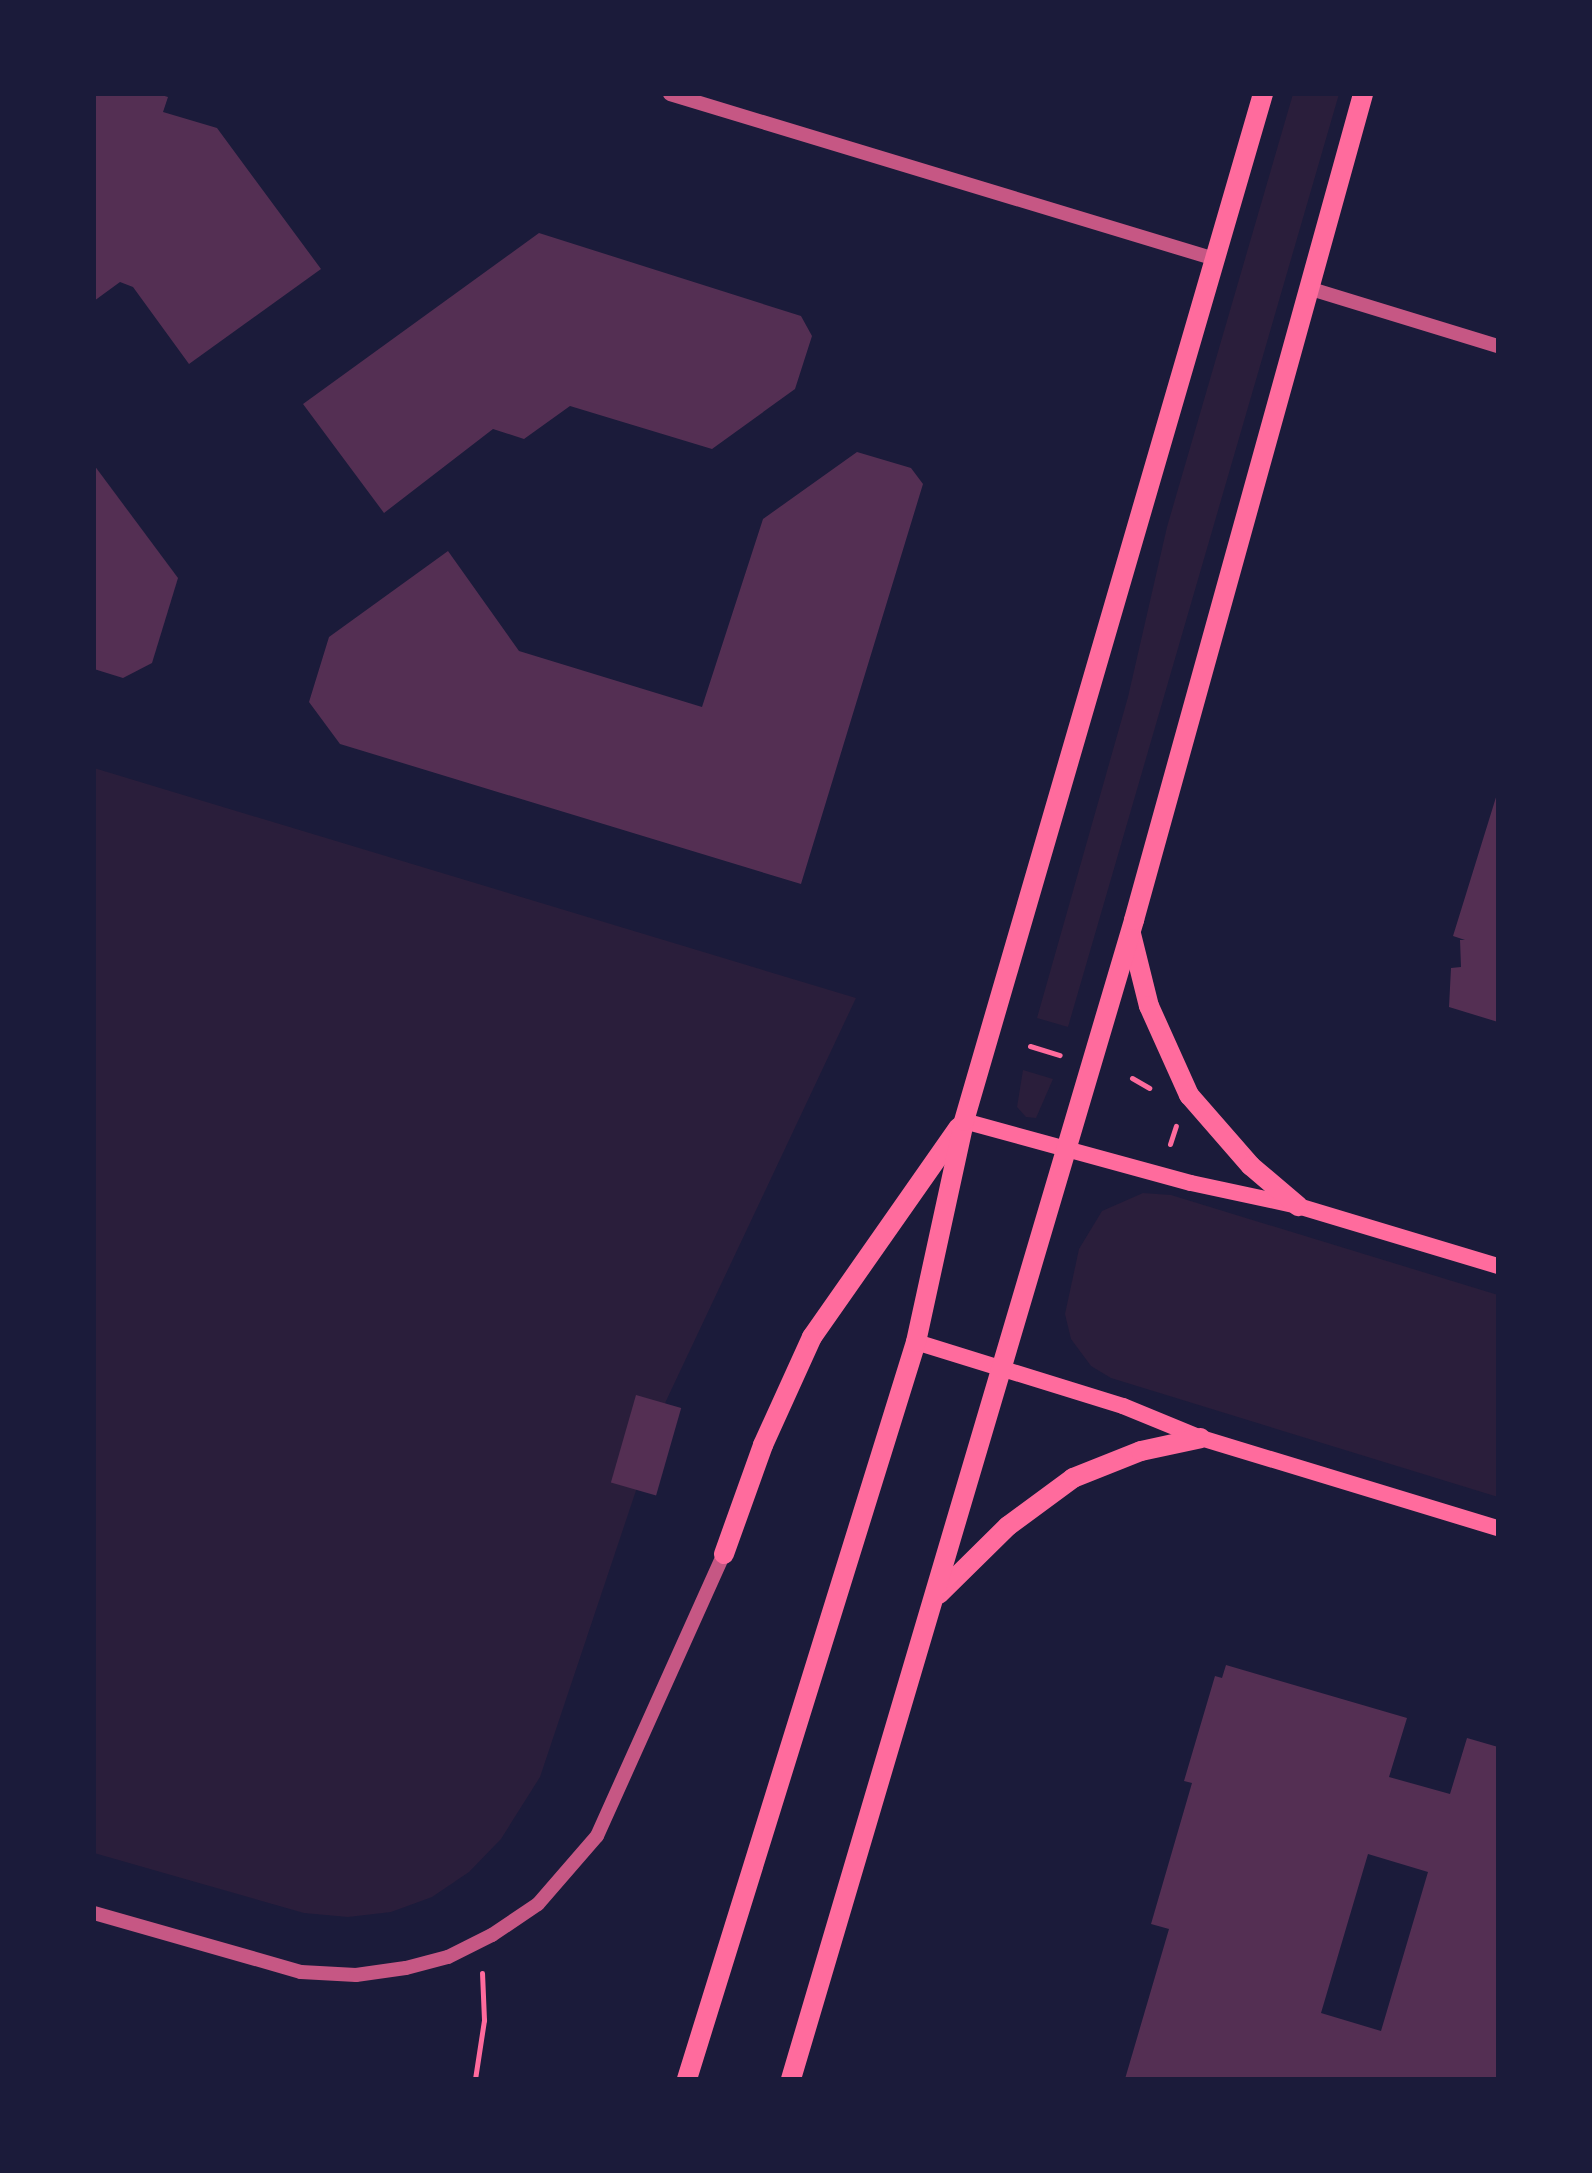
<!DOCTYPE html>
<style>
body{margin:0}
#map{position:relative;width:1592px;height:2173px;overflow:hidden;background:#1b1b3a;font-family:Arial,sans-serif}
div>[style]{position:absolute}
.green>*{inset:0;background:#2a1e3b}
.building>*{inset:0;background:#542f53;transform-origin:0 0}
.path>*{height:5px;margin:-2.5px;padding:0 2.5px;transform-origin:2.5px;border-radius:2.5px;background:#ff6b9d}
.tertiary>*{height:14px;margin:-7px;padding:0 7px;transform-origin:7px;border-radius:7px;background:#c65784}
.secondary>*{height:16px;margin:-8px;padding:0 8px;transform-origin:8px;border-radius:8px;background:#ff6b9d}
.primary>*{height:20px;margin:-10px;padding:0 10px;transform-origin:10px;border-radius:10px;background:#ff6b9d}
span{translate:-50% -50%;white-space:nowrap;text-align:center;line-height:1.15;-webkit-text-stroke:7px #1b1b3a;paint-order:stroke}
.frame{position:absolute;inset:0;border:96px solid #1b1b3a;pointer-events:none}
</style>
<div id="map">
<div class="green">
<i style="clip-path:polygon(1293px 94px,1339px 94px,1068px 1027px,1037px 1018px,1128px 697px,1167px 527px)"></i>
<i style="clip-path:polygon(94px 768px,856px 998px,666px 1401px,540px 1777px,501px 1839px,469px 1872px,432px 1897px,391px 1912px,348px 1917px,304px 1913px,94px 1853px)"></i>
<i style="clip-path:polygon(1023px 1070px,1053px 1079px,1036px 1118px,1026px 1117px,1017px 1107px)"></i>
<i style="clip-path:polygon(1143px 1193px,1171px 1195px,1498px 1295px,1498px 1497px,1111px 1378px,1091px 1366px,1071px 1339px,1065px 1314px,1079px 1249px,1102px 1211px)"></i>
</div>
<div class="building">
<i style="clip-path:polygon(94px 94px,158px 94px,168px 97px,163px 112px,217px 128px,321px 269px,189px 364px,133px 287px,120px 282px,94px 301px)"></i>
<i style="clip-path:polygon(539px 233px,801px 316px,812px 336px,795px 389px,712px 449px,570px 406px,524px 439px,493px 429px,384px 513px,303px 404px)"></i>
<i style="clip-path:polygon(857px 452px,911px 468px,923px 484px,801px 884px,340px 744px,309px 702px,329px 637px,448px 551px,519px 651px,702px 707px,763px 519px)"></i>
<i style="clip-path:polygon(94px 465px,178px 578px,152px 663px,123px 678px,94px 669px)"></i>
<i style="clip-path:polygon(1497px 794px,1498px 794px,1498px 1022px,1449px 1007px,1451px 968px,1461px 967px,1460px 940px,1465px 940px,1453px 936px)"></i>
<i style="left:636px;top:1395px;width:47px;height:91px;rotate:16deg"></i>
<i style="clip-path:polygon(evenodd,1226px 1665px,1407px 1718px,1389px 1777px,1450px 1794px,1467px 1738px,1498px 1747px,1498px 2079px,1125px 2079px,1169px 1929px,1151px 1924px,1192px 1783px,1184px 1781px,1215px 1676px,1222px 1678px,1226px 1665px,1368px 1854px,1428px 1872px,1381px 2031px,1321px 2013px,1368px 1854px)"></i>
</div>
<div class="path">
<i style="left:1030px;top:1046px;width:31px;rotate:17deg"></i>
<i style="left:1132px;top:1078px;width:20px;rotate:30deg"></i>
<i style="left:1170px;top:1144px;width:19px;rotate:-72deg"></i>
<i style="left:475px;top:2079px;width:60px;rotate:-81.3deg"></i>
<i style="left:484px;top:2020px;width:47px;rotate:-92.4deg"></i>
</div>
<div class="tertiary">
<i style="left:670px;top:94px;width:569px;rotate:16.84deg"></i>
<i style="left:1308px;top:288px;width:199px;rotate:17deg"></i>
<i style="left:94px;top:1913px;width:215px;rotate:15.9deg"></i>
<i style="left:301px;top:1972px;width:55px;rotate:3.1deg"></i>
<i style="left:356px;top:1975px;width:50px;rotate:-8deg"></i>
<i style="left:406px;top:1968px;width:43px;rotate:-14.7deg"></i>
<i style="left:448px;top:1957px;width:49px;rotate:-26.6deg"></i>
<i style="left:492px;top:1935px;width:55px;rotate:-34deg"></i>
<i style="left:538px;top:1904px;width:90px;rotate:-49.1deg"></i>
<i style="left:597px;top:1836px;width:309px;rotate:-65.8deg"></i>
</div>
<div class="secondary">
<i style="left:964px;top:1121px;width:235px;rotate:15.3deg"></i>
<i style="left:1191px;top:1183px;width:109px;rotate:12.1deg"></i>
<i style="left:1298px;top:1206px;width:209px;rotate:16.7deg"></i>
<i style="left:916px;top:1342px;width:217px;rotate:17.2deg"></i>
<i style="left:1123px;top:1406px;width:84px;rotate:22.3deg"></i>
<i style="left:1201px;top:1438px;width:310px;rotate:16.9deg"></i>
</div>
<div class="primary">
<i style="left:1131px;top:934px;width:74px;rotate:76deg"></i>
<i style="left:1149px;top:1006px;width:98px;rotate:65.8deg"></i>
<i style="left:1189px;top:1095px;width:94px;rotate:48.9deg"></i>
<i style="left:1251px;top:1166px;width:62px;rotate:40.4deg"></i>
<i style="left:724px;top:1554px;width:116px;rotate:-70.3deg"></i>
<i style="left:763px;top:1445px;width:119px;rotate:-65.6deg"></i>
<i style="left:812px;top:1337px;width:256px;rotate:-55deg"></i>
<i style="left:939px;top:1594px;width:97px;rotate:-44.6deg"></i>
<i style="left:1008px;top:1526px;width:81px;rotate:-36.4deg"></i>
<i style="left:1073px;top:1478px;width:73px;rotate:-21.7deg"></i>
<i style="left:1141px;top:1451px;width:61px;rotate:-12.2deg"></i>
<i style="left:687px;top:2079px;width:772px;rotate:-72.74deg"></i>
<i style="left:916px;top:1342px;width:226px;rotate:-77.7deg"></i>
<i style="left:964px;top:1121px;width:1070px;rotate:-73.77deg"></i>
<i style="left:791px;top:2079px;width:1209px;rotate:-73.51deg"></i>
<i style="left:1134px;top:920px;width:857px;rotate:-74.5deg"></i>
</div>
<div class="frame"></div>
</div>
